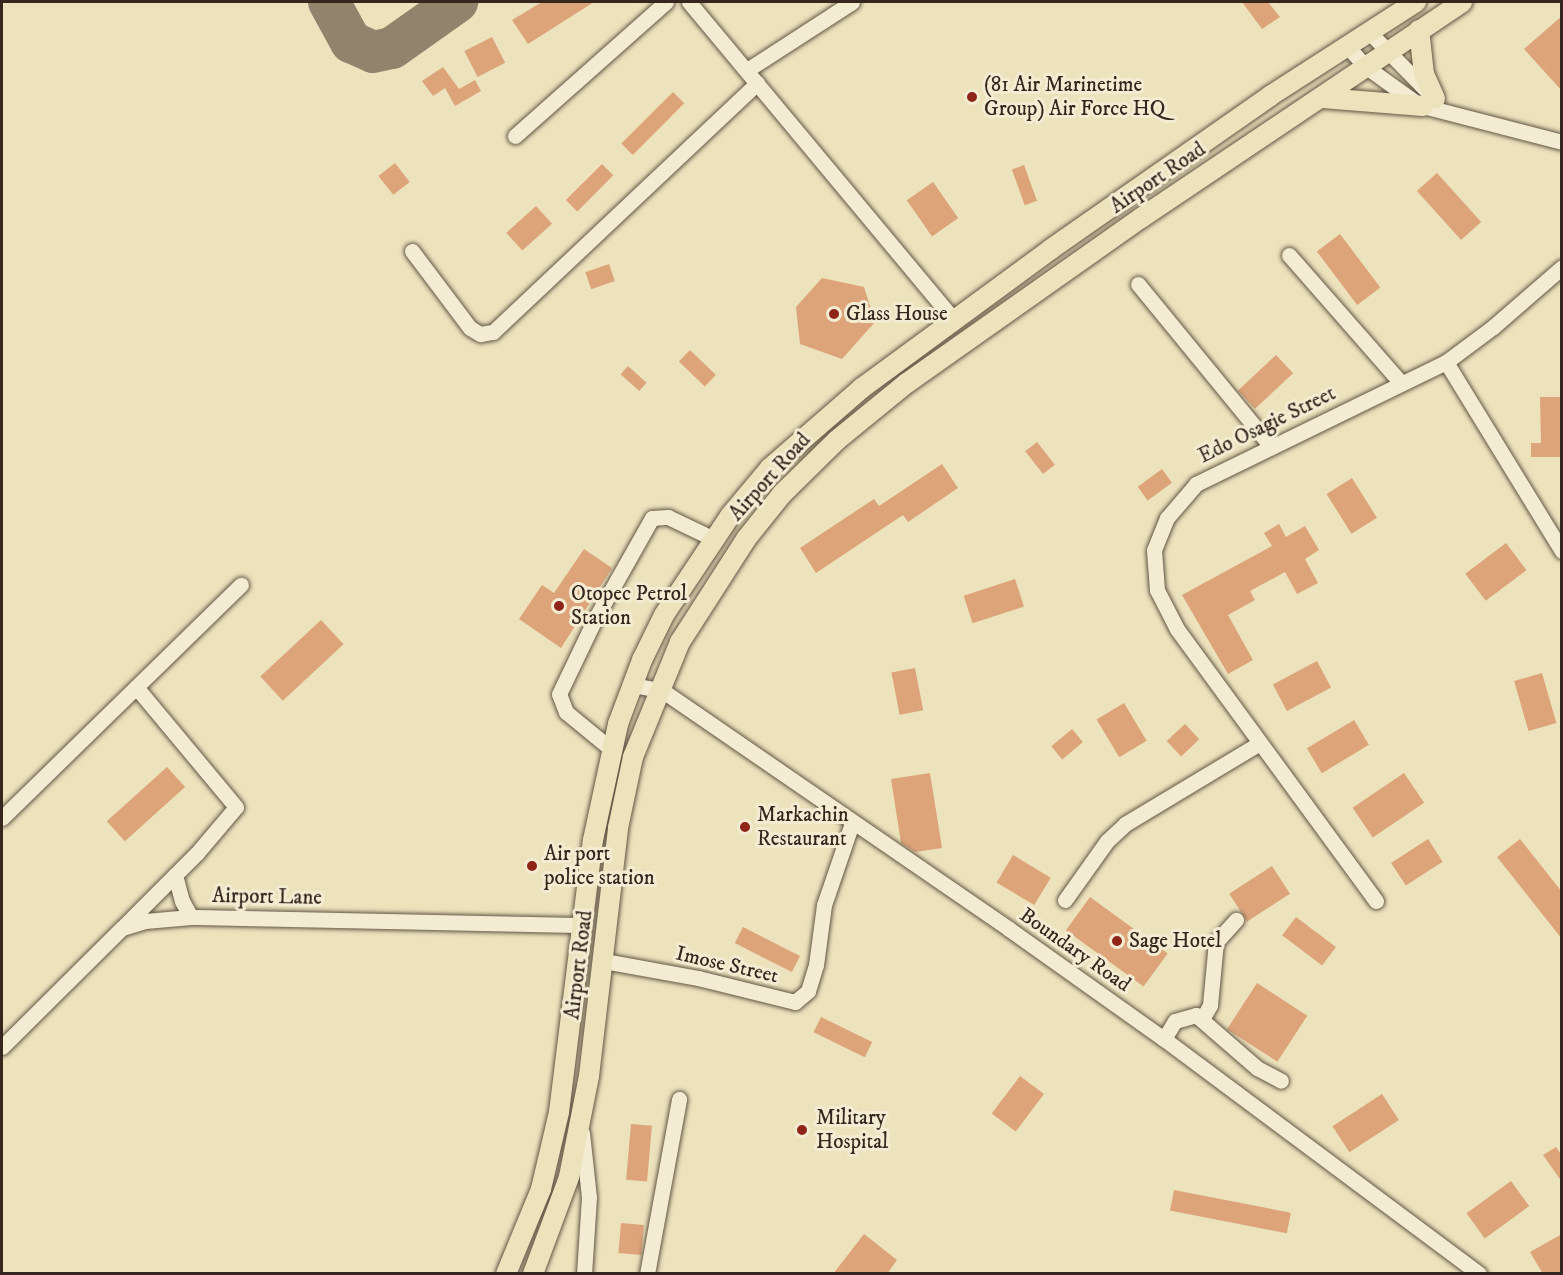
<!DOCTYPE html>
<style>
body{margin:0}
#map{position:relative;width:1563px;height:1275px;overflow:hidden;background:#ece2bc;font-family:"IM FELL DW Pica",serif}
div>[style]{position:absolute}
.taxiway>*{height:42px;margin:-21px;padding:0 21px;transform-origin:21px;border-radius:21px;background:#90846d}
.building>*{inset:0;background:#dda47a;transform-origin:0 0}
.roads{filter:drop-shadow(0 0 2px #635646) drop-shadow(0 0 2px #635646)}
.minor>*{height:15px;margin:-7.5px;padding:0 7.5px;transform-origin:7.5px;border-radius:7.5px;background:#f3ecd3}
.major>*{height:20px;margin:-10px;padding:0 10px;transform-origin:10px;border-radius:10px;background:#ece2bc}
.dots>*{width:16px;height:16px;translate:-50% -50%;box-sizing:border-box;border:3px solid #f3ecd3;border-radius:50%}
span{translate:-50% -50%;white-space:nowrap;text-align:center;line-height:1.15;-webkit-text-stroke:6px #f3ecd3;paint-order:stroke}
.poi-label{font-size:21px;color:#35271e}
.left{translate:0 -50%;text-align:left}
.street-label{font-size:21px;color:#35271e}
.frame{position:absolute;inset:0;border:3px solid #35271e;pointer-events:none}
</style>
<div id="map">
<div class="taxiway">
<i style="left:329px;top:2px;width:46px;rotate:61.2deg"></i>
<i style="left:351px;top:42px;width:24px;rotate:24deg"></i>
<i style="left:373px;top:52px;width:19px;rotate:-12deg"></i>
<i style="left:392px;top:48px;width:80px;rotate:-35.3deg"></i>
</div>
<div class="building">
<i style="clip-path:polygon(542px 2px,594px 2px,528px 44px,512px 20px)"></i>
<i style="clip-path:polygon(1242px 2px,1268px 2px,1280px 17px,1262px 29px)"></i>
<i style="clip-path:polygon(1562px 16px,1562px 91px,1524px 49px)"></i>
<i style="left:492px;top:37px;width:29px;height:31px;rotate:63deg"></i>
<i style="clip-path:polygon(443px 67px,459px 89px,475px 80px,481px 91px,455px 106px,445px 88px,433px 96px,422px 81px)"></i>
<i style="left:673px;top:92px;width:16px;height:73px;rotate:45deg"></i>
<i style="left:395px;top:163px;width:24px;height:21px;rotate:52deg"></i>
<i style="left:602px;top:164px;width:16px;height:51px;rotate:45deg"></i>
<i style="left:1024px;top:165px;width:38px;height:13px;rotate:70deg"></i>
<i style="left:1437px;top:173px;width:66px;height:27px;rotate:48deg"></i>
<i style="left:933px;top:182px;width:44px;height:32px;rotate:55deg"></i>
<i style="left:536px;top:206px;width:24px;height:40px;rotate:48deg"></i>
<i style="left:1340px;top:234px;width:67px;height:29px;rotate:53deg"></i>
<i style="left:609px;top:264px;width:18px;height:25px;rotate:71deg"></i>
<i style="clip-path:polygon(822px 278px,864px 287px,875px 322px,842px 359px,800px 344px,796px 307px)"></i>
<i style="left:690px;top:350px;width:36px;height:16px;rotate:44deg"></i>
<i style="left:1276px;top:355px;width:25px;height:52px;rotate:47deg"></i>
<i style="left:628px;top:366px;width:25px;height:11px;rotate:42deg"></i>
<i style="clip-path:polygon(1540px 397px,1562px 397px,1562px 457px,1531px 457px,1531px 443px,1541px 443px)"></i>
<i style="left:1037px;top:442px;width:29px;height:15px;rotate:52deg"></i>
<i style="clip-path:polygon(942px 464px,958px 488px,908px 522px,903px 515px,816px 573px,800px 548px,874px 499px,879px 506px)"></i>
<i style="left:1162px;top:469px;width:17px;height:30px;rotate:54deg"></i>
<i style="left:1352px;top:478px;width:47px;height:30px;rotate:58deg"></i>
<i style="clip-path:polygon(1279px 524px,1286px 537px,1305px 526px,1319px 550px,1305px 559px,1318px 583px,1297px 594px,1285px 572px,1250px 591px,1255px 600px,1228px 615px,1253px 660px,1228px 674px,1182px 595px,1272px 546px,1264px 533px)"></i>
<i style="left:1506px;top:543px;width:34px;height:51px;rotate:53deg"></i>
<i style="clip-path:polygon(584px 549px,612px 568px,561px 648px,519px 619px,542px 585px,554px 593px)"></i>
<i style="left:1015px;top:579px;width:29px;height:54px;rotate:72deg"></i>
<i style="left:321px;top:620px;width:33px;height:83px;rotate:47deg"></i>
<i style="left:1317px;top:661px;width:30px;height:50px;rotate:62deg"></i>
<i style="left:915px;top:668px;width:43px;height:24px;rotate:79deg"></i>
<i style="left:1542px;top:673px;width:52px;height:29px;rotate:74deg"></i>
<i style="left:1124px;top:703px;width:44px;height:32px;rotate:59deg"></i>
<i style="left:1354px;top:720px;width:29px;height:55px;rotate:59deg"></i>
<i style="left:1185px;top:724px;width:21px;height:25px;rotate:47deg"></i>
<i style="left:1072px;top:729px;width:17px;height:27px;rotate:50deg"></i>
<i style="left:167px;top:767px;width:27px;height:81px;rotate:48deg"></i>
<i style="clip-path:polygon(930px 773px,942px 848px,915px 852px,901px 843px,891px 779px)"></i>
<i style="left:1404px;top:773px;width:36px;height:62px;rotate:56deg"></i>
<i style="left:1428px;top:839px;width:27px;height:44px;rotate:57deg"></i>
<i style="clip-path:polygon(1520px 839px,1562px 892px,1562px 939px,1497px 857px)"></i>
<i style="left:1013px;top:855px;width:44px;height:32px;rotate:31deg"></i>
<i style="left:1272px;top:866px;width:33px;height:51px;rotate:57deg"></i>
<i style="left:1090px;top:897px;width:96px;height:41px;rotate:36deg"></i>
<i style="left:1296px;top:917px;width:50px;height:23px;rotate:37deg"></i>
<i style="left:743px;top:927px;width:64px;height:18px;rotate:27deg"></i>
<i style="left:1257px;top:983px;width:60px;height:55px;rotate:33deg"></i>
<i style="left:821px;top:1017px;width:57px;height:17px;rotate:26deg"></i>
<i style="left:1020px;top:1076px;width:30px;height:47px;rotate:37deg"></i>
<i style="left:1382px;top:1094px;width:31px;height:59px;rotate:57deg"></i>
<i style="left:631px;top:1124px;width:21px;height:56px;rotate:5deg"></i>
<i style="clip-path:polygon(1556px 1147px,1562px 1156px,1562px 1182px,1543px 1155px)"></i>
<i style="left:1511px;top:1181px;width:31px;height:55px;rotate:54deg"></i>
<i style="left:1174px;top:1190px;width:119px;height:21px;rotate:11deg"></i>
<i style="left:621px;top:1223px;width:23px;height:30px;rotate:5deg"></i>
<i style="clip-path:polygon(864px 1234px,897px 1260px,887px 1274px,833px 1274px)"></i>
<i style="clip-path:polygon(1562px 1234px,1562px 1274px,1543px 1274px,1530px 1252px)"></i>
</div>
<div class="roads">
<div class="minor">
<i style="left:689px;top:2px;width:415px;rotate:50.2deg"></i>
<i style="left:1369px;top:32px;width:88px;rotate:45.5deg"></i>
<i style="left:1347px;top:46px;width:27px;rotate:48deg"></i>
<i style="left:1365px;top:66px;width:67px;rotate:35.8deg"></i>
<i style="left:1419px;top:105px;width:148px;rotate:14.5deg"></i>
<i style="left:747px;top:70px;width:125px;rotate:-32.9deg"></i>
<i style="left:515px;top:136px;width:202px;rotate:-41.6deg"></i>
<i style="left:412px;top:251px;width:96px;rotate:53deg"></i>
<i style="left:470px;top:328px;width:12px;rotate:31deg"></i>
<i style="left:480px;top:334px;width:13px;rotate:-9deg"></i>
<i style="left:493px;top:332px;width:363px;rotate:-43.3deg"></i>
<i style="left:1289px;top:255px;width:170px;rotate:48.8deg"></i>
<i style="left:1138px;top:284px;width:208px;rotate:50.7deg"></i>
<i style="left:1446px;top:362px;width:222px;rotate:58.5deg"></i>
<i style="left:633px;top:685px;width:31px;rotate:11deg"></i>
<i style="left:663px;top:691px;width:420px;rotate:34.5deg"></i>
<i style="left:1009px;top:929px;width:190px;rotate:35.4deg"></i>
<i style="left:1164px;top:1039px;width:393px;rotate:36.7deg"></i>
<i style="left:611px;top:749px;width:58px;rotate:-140.6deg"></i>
<i style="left:566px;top:712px;width:19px;rotate:-111deg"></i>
<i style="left:559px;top:694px;width:83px;rotate:-64.4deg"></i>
<i style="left:595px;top:619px;width:116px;rotate:-60.6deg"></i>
<i style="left:652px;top:518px;width:16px;rotate:-4deg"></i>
<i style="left:668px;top:517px;width:51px;rotate:25.6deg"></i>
<i style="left:2px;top:818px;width:334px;rotate:-44.3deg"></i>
<i style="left:175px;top:875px;width:27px;rotate:75deg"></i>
<i style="left:182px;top:901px;width:18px;rotate:61deg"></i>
<i style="left:1065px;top:900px;width:72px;rotate:-54.6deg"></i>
<i style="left:1107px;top:841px;width:25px;rotate:-43deg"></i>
<i style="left:1125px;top:824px;width:157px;rotate:-31deg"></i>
<i style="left:1376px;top:901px;width:337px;rotate:-126.2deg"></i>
<i style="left:1177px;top:629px;width:44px;rotate:-117.1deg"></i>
<i style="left:1157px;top:590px;width:40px;rotate:-94.3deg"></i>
<i style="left:1154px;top:550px;width:35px;rotate:-68deg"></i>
<i style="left:1167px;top:518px;width:45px;rotate:-49.5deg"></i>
<i style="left:1196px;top:484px;width:278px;rotate:-26deg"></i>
<i style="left:1446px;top:362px;width:59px;rotate:-36.7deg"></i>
<i style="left:1493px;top:327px;width:91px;rotate:-41deg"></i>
<i style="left:124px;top:926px;width:103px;rotate:-45deg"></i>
<i style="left:197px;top:853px;width:60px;rotate:-49.7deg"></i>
<i style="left:236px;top:807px;width:156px;rotate:-129.8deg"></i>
<i style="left:604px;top:961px;width:96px;rotate:10.3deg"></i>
<i style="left:698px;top:978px;width:100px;rotate:13.9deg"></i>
<i style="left:795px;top:1002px;width:17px;rotate:-40deg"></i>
<i style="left:808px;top:991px;width:27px;rotate:-73deg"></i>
<i style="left:816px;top:965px;width:61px;rotate:-82.4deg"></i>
<i style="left:824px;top:905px;width:87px;rotate:-71.1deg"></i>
<i style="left:1202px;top:1019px;width:16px;rotate:-60deg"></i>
<i style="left:1210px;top:1005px;width:63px;rotate:-84.6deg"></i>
<i style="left:1216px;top:942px;width:30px;rotate:-48deg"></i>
<i style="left:1164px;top:1039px;width:21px;rotate:-59deg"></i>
<i style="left:1175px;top:1021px;width:22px;rotate:-16deg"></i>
<i style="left:1196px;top:1015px;width:81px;rotate:41deg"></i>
<i style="left:1257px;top:1068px;width:27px;rotate:28deg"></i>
<i style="left:2px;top:1047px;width:169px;rotate:-44.8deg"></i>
<i style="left:122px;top:928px;width:24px;rotate:-17deg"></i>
<i style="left:145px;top:921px;width:46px;rotate:-5deg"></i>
<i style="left:191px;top:917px;width:390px;rotate:1.2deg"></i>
<i style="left:582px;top:1133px;width:64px;rotate:83.8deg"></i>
<i style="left:589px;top:1197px;width:77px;rotate:93.7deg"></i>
<i style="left:647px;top:1274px;width:178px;rotate:-79.6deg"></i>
</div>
<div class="major">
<i style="left:1419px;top:30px;width:44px;rotate:83.5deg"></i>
<i style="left:1424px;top:74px;width:27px;rotate:66deg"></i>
<i style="left:1323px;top:98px;width:100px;rotate:4.6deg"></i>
<i style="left:506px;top:1274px;width:92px;rotate:-67.6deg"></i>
<i style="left:541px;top:1189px;width:79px;rotate:-76.8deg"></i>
<i style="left:559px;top:1112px;width:274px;rotate:-82.9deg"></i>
<i style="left:593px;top:840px;width:119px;rotate:-77.8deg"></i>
<i style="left:618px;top:724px;width:68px;rotate:-69.4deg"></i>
<i style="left:642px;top:660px;width:50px;rotate:-63.9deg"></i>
<i style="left:664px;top:615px;width:119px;rotate:-56.3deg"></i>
<i style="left:730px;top:516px;width:62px;rotate:-50.2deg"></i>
<i style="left:770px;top:468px;width:122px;rotate:-41deg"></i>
<i style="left:862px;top:388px;width:235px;rotate:-36.3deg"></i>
<i style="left:1051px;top:249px;width:267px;rotate:-34.9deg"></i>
<i style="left:1270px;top:96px;width:174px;rotate:-32.8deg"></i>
<i style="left:533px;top:1274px;width:103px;rotate:-69.6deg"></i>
<i style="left:569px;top:1177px;width:103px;rotate:-78.8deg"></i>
<i style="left:589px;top:1076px;width:250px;rotate:-83.3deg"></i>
<i style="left:618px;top:828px;width:73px;rotate:-78.1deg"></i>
<i style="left:633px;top:757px;width:124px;rotate:-67.8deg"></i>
<i style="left:680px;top:642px;width:122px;rotate:-57.3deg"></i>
<i style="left:746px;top:539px;width:58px;rotate:-51.3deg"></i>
<i style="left:782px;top:494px;width:77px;rotate:-44.5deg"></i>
<i style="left:837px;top:440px;width:90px;rotate:-39.2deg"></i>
<i style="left:907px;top:383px;width:286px;rotate:-35.2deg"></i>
<i style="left:1141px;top:218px;width:387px;rotate:-33.9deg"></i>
</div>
</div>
<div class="dots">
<i style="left:972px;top:97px;background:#8f2418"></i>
<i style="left:834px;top:314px;background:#8f2418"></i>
<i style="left:559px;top:606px;background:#8f2418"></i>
<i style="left:745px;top:827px;background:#8f2418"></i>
<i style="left:532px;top:866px;background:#8f2418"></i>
<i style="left:1117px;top:941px;background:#8f2418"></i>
<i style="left:802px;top:1130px;background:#8f2418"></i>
</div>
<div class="poi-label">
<span class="left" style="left:984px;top:97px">(81 Air Marinetime<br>Group) Air Force HQ</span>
<span class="left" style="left:846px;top:314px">Glass House</span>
<span class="left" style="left:571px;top:606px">Otopec Petrol<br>Station</span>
<span class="left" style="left:757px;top:827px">Markachin<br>Restaurant</span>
<span class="left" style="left:544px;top:866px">Air port<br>police station</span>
<span class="left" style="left:1129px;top:941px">Sage Hotel</span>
<span class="left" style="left:816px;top:1130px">Military<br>Hospital</span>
</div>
<div class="street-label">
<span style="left:1158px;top:178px;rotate:-34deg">Airport Road</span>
<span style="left:1267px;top:425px;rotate:-26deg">Edo Osagie Street</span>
<span style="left:770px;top:477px;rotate:-48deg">Airport Road</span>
<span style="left:267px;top:897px;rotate:1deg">Airport Lane</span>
<span style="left:1075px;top:950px;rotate:35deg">Boundary Road</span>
<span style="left:579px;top:965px;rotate:-83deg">Airport Road</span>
<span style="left:727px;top:965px;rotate:13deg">Imose Street</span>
</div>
<div class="frame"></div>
</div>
